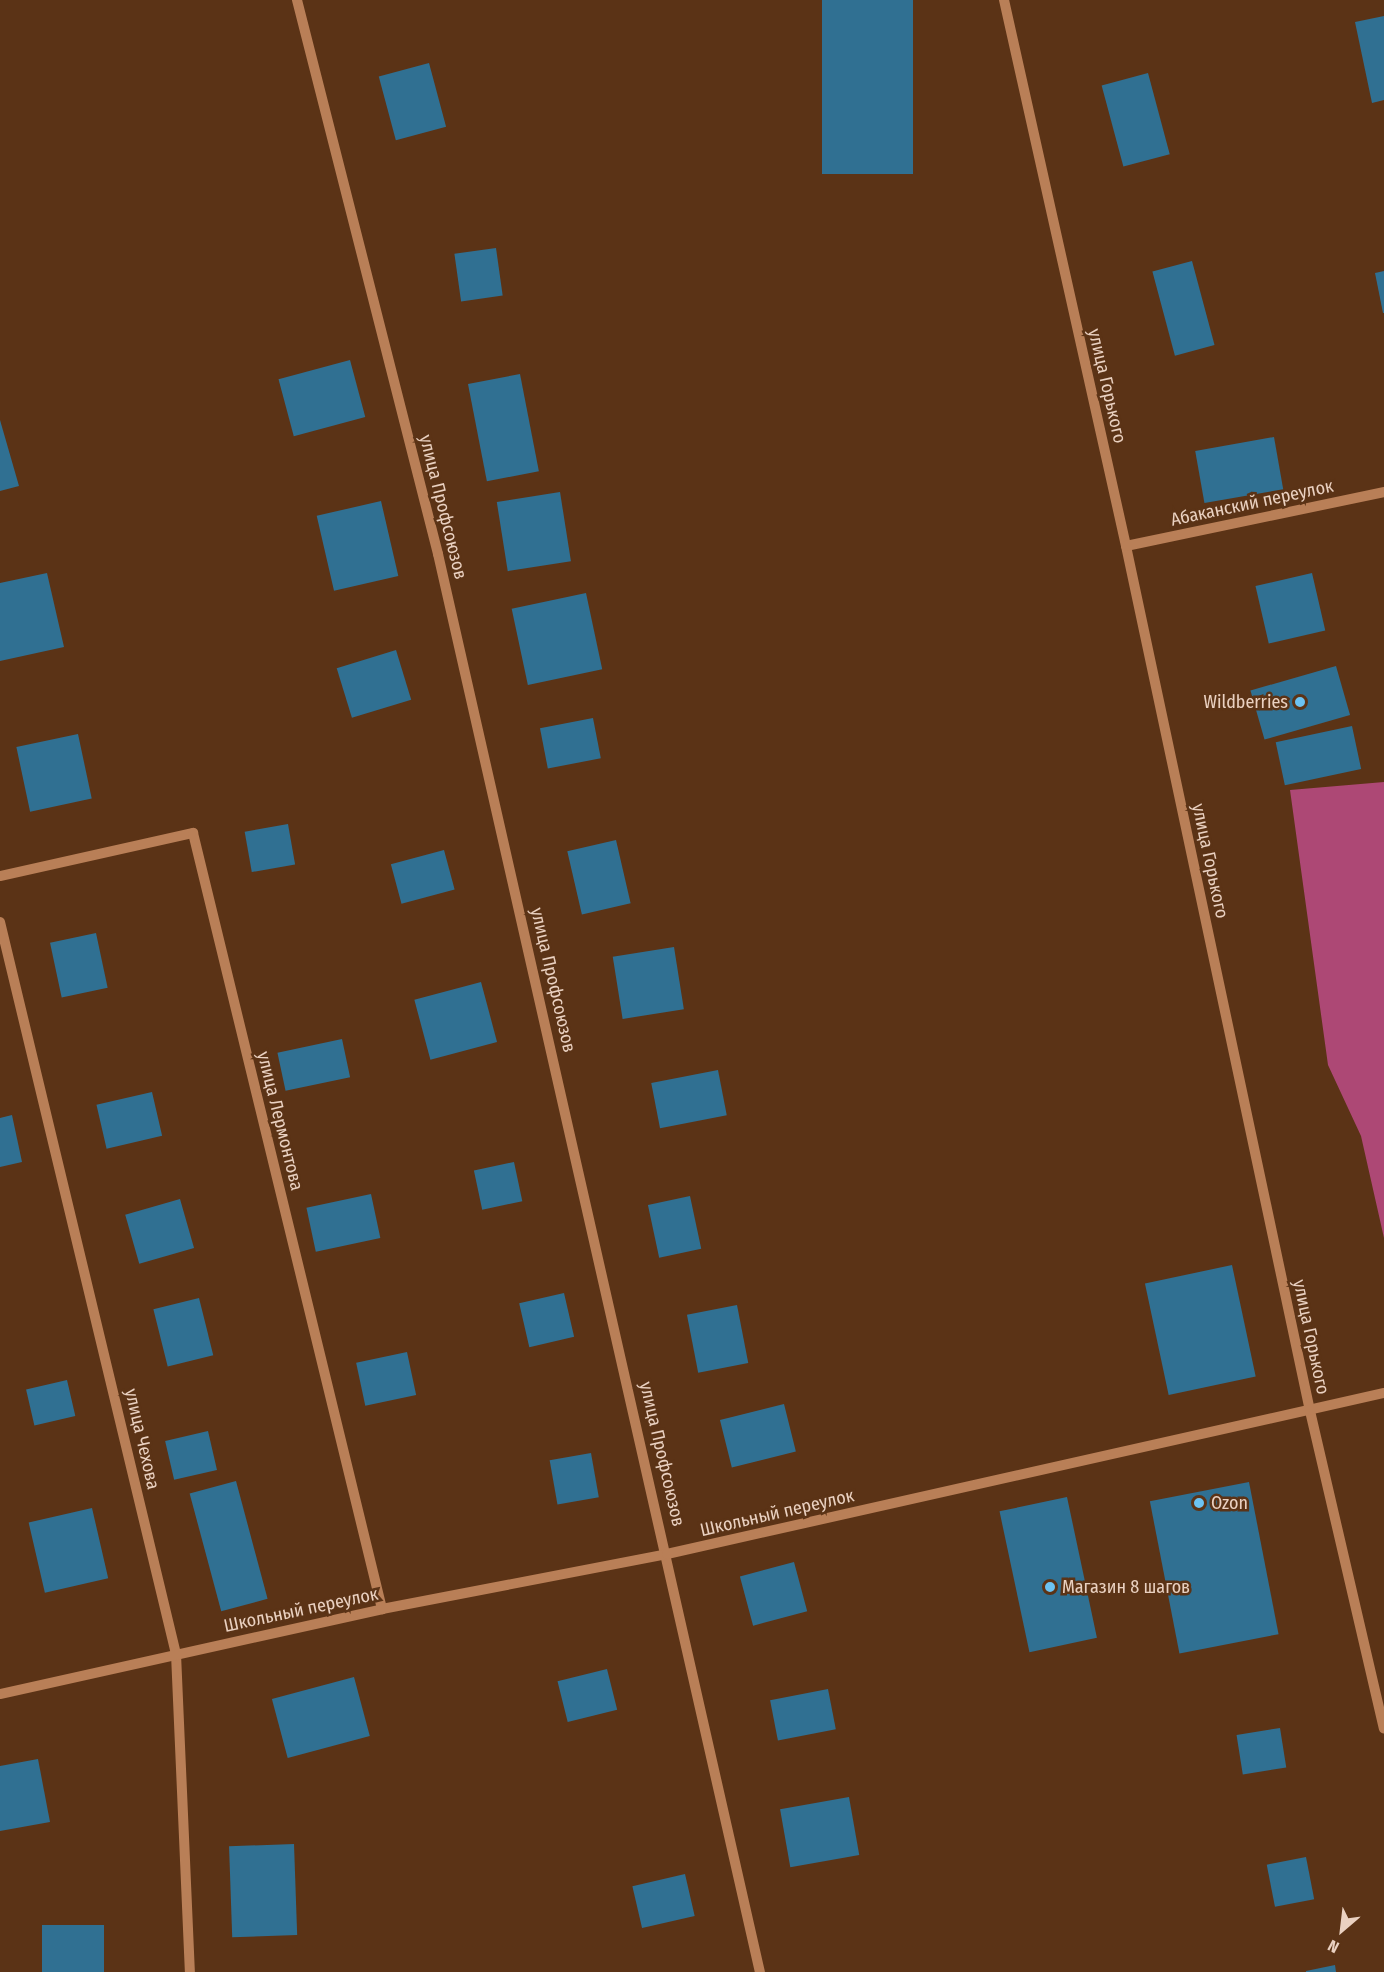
<!DOCTYPE html>
<meta charset="utf-8">
<style>
body{margin:0}
#map{position:relative;width:1384px;height:1972px;overflow:hidden;background:#5b3316;font-family:"Fira Sans Condensed",sans-serif}
div>[style]{position:absolute}
.forest>*{inset:0;background:#ad4875}
.building>*{inset:0;background:#307092;transform-origin:0 0}
.minor>*{height:10px;margin:-5px;padding:0 5px;transform-origin:5px;border-radius:5px;background:#b97f57}
.dots>*{width:16px;height:16px;translate:-50% -50%;box-sizing:border-box;border:3px solid #5b3316;border-radius:50%}
span{translate:-50% -50%;white-space:nowrap;text-align:center;line-height:1.15;-webkit-text-stroke:5px #5b3316;paint-order:stroke}
.street-label{font-size:18px;color:#ead1c1}
.poi-label{font-size:18px;color:#ead1c1}
.right{translate:-100% -50%;text-align:right}
.left{translate:0 -50%;text-align:left}
.north{position:absolute;left:1312px;top:1900px;width:60px;height:60px;-webkit-text-stroke:4px #5b3316;paint-order:stroke;rotate:208deg;font-size:16px;font-weight:700;line-height:24px;text-align:center;color:#ead1c1}
.north::after{content:'';display:block;margin:auto;width:21px;height:27px;background:#ead1c1;clip-path:polygon(50% 0,100% 100%,50% 72%,0 100%)}
</style>
<div id="map">
<div class="forest">
<i style="clip-path:polygon(1384px 782px,1384px 1238px,1361px 1136px,1328px 1065px,1290px 790px)"></i>
</div>
<div class="building">
<i style="left:822px;top:0;width:91px;height:174px"></i>
<i style="clip-path:polygon(1384px 16px,1384px 100px,1372px 103px,1355px 22px)"></i>
<i style="left:429px;top:63px;width:66px;height:52px;rotate:75deg"></i>
<i style="left:1148px;top:73px;width:84px;height:48px;rotate:75deg"></i>
<i style="left:496px;top:248px;width:48px;height:42px;rotate:82deg"></i>
<i style="left:1192px;top:261px;width:87px;height:41px;rotate:75deg"></i>
<i style="clip-path:polygon(1384px 271px,1384px 313px,1383px 313px,1375px 273px)"></i>
<i style="left:350px;top:360px;width:59px;height:74px;rotate:75deg"></i>
<i style="left:520px;top:374px;width:99px;height:53px;rotate:79deg"></i>
<i style="clip-path:polygon(0 420px,19px 486px,0 491px)"></i>
<i style="left:1274px;top:437px;width:53px;height:80px;rotate:80deg"></i>
<i style="left:560px;top:492px;width:70px;height:64px;rotate:81deg"></i>
<i style="left:381px;top:501px;width:77px;height:66px;rotate:77deg"></i>
<i style="clip-path:polygon(47px 573px,64px 647px,0 661px,0 583px)"></i>
<i style="left:1312px;top:573px;width:59px;height:58px;rotate:77deg"></i>
<i style="left:586px;top:593px;width:78px;height:76px;rotate:78deg"></i>
<i style="left:396px;top:650px;width:52px;height:62px;rotate:73deg"></i>
<i style="left:1336px;top:666px;width:51px;height:89px;rotate:74deg"></i>
<i style="left:593px;top:718px;width:41px;height:54px;rotate:79deg"></i>
<i style="left:1352px;top:726px;width:44px;height:78px;rotate:78deg"></i>
<i style="left:78px;top:734px;width:66px;height:63px;rotate:78deg"></i>
<i style="left:288px;top:824px;width:41px;height:44px;rotate:80deg"></i>
<i style="left:616px;top:840px;width:65px;height:50px;rotate:77deg"></i>
<i style="left:444px;top:850px;width:41px;height:55px;rotate:75deg"></i>
<i style="left:96px;top:933px;width:56px;height:47px;rotate:78deg"></i>
<i style="left:674px;top:947px;width:63px;height:62px;rotate:81deg"></i>
<i style="left:481px;top:982px;width:62px;height:69px;rotate:75deg"></i>
<i style="left:342px;top:1039px;width:39px;height:66px;rotate:78deg"></i>
<i style="left:718px;top:1070px;width:46px;height:68px;rotate:79deg"></i>
<i style="left:152px;top:1092px;width:45px;height:57px;rotate:77deg"></i>
<i style="clip-path:polygon(12px 1115px,22px 1162px,0 1167px,0 1118px)"></i>
<i style="left:514px;top:1162px;width:40px;height:41px;rotate:78deg"></i>
<i style="left:371px;top:1194px;width:45px;height:66px;rotate:78deg"></i>
<i style="left:690px;top:1196px;width:54px;height:43px;rotate:78deg"></i>
<i style="left:180px;top:1199px;width:51px;height:57px;rotate:74deg"></i>
<i style="left:1232px;top:1265px;width:114px;height:89px;rotate:78deg"></i>
<i style="left:564px;top:1293px;width:45px;height:46px;rotate:77deg"></i>
<i style="left:199px;top:1298px;width:59px;height:47px;rotate:76deg"></i>
<i style="left:737px;top:1305px;width:59px;height:51px;rotate:79deg"></i>
<i style="left:407px;top:1352px;width:44px;height:52px;rotate:78deg"></i>
<i style="left:67px;top:1380px;width:37px;height:42px;rotate:77deg"></i>
<i style="left:784px;top:1404px;width:49px;height:66px;rotate:76deg"></i>
<i style="left:208px;top:1431px;width:40px;height:44px;rotate:77deg"></i>
<i style="left:591px;top:1453px;width:45px;height:42px;rotate:80deg"></i>
<i style="left:236px;top:1481px;width:122px;height:48px;rotate:75deg"></i>
<i style="left:1249px;top:1482px;width:155px;height:101px;rotate:79deg"></i>
<i style="left:1067px;top:1497px;width:144px;height:69px;rotate:78deg"></i>
<i style="left:92px;top:1508px;width:72px;height:65px;rotate:77deg"></i>
<i style="left:794px;top:1562px;width:51px;height:56px;rotate:75deg"></i>
<i style="left:607px;top:1669px;width:42px;height:51px;rotate:76deg"></i>
<i style="left:354px;top:1677px;width:61px;height:85px;rotate:75deg"></i>
<i style="left:828px;top:1689px;width:41px;height:59px;rotate:79deg"></i>
<i style="left:1280px;top:1728px;width:40px;height:44px;rotate:81deg"></i>
<i style="clip-path:polygon(38px 1759px,50px 1822px,0 1831px,0 1766px)"></i>
<i style="left:849px;top:1797px;width:59px;height:70px;rotate:80deg"></i>
<i style="left:294px;top:1844px;width:91px;height:65px;rotate:88deg"></i>
<i style="left:1306px;top:1857px;width:43px;height:40px;rotate:79deg"></i>
<i style="left:685px;top:1874px;width:43px;height:54px;rotate:77deg"></i>
<i style="left:42px;top:1925px;width:62px;height:47px"></i>
<i style="clip-path:polygon(1335px 1965px,1336px 1972px,1306px 1972px,1306px 1971px)"></i>
</div>
<div class="minor">
<i style="left:297px;top:0;width:572px;rotate:75.72deg"></i>
<i style="left:438px;top:554px;width:1454px;rotate:77.21deg"></i>
<i style="left:1004px;top:0;width:559px;rotate:77.4deg"></i>
<i style="left:1126px;top:546px;width:884px;rotate:77.99deg"></i>
<i style="left:1310px;top:1411px;width:326px;rotate:76.9deg"></i>
<i style="left:1126px;top:546px;width:264px;rotate:-11.8deg"></i>
<i style="left:0;top:876px;width:198px;rotate:-12.6deg"></i>
<i style="left:193px;top:833px;width:799px;rotate:76.31deg"></i>
<i style="left:0;top:922px;width:753px;rotate:76.48deg"></i>
<i style="left:176px;top:1654px;width:318px;rotate:87.5deg"></i>
<i style="left:0;top:1694px;width:391px;rotate:-12.5deg"></i>
<i style="left:382px;top:1609px;width:290px;rotate:-10.9deg"></i>
<i style="left:667px;top:1554px;width:735px;rotate:-12.66deg"></i>
</div>
<div class="dots">
<i style="left:1300px;top:702px;background:#6cc3f2"></i>
<i style="left:1199px;top:1503px;background:#6cc3f2"></i>
<i style="left:1050px;top:1587px;background:#6cc3f2"></i>
</div>
<div class="street-label">
<span style="left:1107px;top:386px;rotate:77deg">улица Горького</span>
<span style="left:1252px;top:503px;rotate:-12deg">Абаканский переулок</span>
<span style="left:443px;top:507px;rotate:76deg">улица Профсоюзов</span>
<span style="left:1210px;top:861px;rotate:78deg">улица Горького</span>
<span style="left:553px;top:980px;rotate:77deg">улица Профсоюзов</span>
<span style="left:280px;top:1121px;rotate:76deg">улица Лермонтова</span>
<span style="left:1311px;top:1337px;rotate:78deg">улица Горького</span>
<span style="left:142px;top:1439px;rotate:77deg">улица Чехова</span>
<span style="left:662px;top:1454px;rotate:77deg">улица Профсоюзов</span>
<span style="left:777px;top:1513px;rotate:-13deg">Школьный переулок</span>
<span style="left:301px;top:1610px;rotate:-12deg">Школьный переулок</span>
</div>
<div class="poi-label">
<span class="right" style="left:1288px;top:702px">Wildberries</span>
<span class="left" style="left:1211px;top:1503px">Ozon</span>
<span class="left" style="left:1062px;top:1587px">Магазин 8 шагов</span>
</div>
<div class="north">N</div>
</div>
